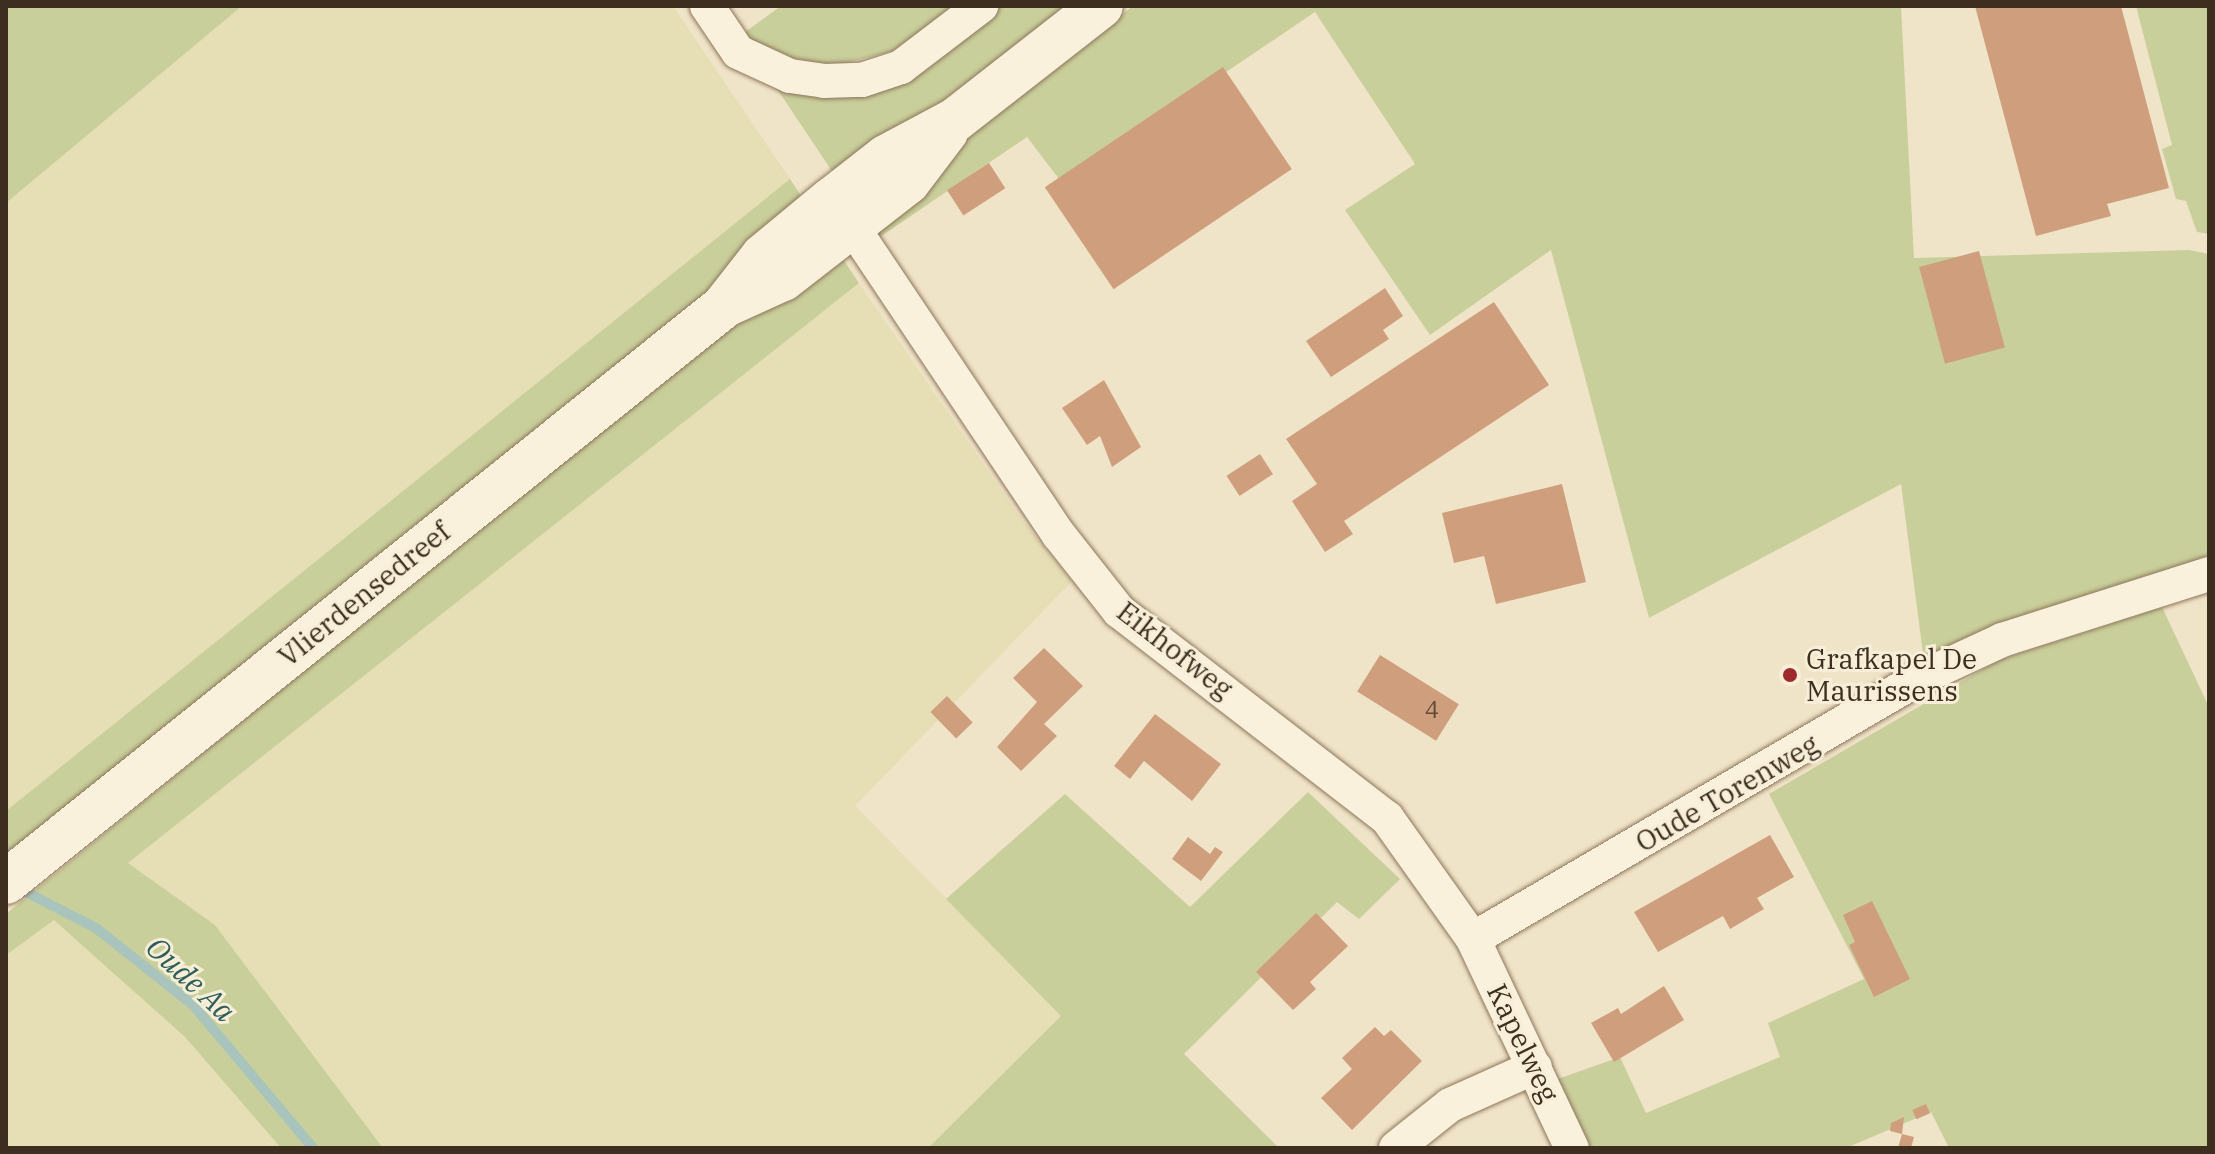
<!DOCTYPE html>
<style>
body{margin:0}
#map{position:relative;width:2215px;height:1154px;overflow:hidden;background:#f0e4c8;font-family:"IBM Plex Serif",serif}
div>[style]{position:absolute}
.farmland>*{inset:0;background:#e6deb5}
.green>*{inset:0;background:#c9cf9b}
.stream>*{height:10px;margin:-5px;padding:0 5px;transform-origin:5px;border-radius:5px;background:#a9c4bc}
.building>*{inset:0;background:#cf9f7d;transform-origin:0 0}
.roads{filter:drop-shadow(0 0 2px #8d765c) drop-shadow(0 0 2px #8d765c)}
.street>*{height:34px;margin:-17px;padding:0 17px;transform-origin:17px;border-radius:17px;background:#faf1dc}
.secondary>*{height:44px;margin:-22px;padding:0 22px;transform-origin:22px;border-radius:22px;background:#faf1dc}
.dots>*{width:22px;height:22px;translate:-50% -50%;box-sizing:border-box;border:4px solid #f7eed8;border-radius:50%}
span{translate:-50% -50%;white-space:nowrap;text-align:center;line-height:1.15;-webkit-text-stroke:6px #f7eed8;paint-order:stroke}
.number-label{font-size:24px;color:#624a37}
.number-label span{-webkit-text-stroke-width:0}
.street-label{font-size:28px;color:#3d2e20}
.poi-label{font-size:28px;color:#3d2e20}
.left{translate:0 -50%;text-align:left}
.water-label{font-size:30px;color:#2f5d5a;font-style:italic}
.frame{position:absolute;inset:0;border:8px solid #3d2e20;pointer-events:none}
</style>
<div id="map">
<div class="farmland">
<i style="clip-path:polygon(242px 6px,673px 6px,790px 179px,6px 811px,6px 203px)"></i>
<i style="clip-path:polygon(859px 283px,1019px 516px,1072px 581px,855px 806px,1062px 1016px,928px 1148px,383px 1148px,215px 925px,128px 863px)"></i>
<i style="clip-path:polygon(54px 919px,185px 1037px,281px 1148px,6px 1148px,6px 955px)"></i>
</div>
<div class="green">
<i style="clip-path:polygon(6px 6px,242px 6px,6px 203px)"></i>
<i style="clip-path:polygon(781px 6px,958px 6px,893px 51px,834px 66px,776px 55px,741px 35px)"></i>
<i style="clip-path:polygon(995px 6px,1071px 6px,838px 180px,767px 74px,827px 89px)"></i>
<i style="clip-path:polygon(1133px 6px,1901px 6px,1914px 258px,2189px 250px,2209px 254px,2209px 559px,1925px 669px,1901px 484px,1649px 618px,1551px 250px,1430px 335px,1345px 210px,1415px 164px,1315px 12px,1062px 183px,1027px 137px,877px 239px,869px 226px,993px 113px)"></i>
<i style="clip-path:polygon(2136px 6px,2209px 6px,2209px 234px,2197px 232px,2186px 201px,2176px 199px,2162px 149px,2172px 145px)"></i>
<i style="clip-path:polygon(790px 179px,807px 205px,718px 290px,6px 858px,6px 811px)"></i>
<i style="clip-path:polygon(837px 250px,859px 283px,128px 863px,215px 925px,383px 1148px,281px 1148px,185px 1037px,54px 920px,6px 955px,6px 914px,692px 355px)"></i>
<i style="clip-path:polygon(2162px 607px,2209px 707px,2209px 1148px,1949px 1148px,1931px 1112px,1846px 1148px,1586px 1148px,1552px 1081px,1620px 1057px,1646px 1113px,1780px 1057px,1768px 1023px,1864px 979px,1769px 794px,1999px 660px)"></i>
<i style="clip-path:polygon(1308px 792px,1400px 879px,1359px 919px,1337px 902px,1184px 1054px,1279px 1148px,928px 1148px,1061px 1016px,946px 899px,1065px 794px,1190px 907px)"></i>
</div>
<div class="stream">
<i style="left:18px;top:888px;width:88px;rotate:27.1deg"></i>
<i style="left:96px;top:928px;width:124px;rotate:38.4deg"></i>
<i style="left:193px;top:1005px;width:187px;rotate:50deg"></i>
</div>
<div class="building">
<i style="clip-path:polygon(1975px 6px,2121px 6px,2169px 188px,2107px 204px,2111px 216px,2036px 236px)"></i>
<i style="left:1223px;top:67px;width:123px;height:215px;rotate:56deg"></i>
<i style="left:989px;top:163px;width:30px;height:50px;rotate:57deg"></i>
<i style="left:1979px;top:251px;width:100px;height:62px;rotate:75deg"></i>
<i style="clip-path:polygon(1385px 288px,1403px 316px,1383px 330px,1389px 339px,1331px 377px,1306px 341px)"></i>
<i style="clip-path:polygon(1494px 302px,1549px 385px,1344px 521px,1353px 534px,1325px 552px,1292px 501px,1317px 484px,1286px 439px)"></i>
<i style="clip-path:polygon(1104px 380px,1141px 447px,1112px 467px,1100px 436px,1087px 445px,1062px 408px)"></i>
<i style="left:1260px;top:454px;width:24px;height:40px;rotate:57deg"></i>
<i style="clip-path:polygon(1562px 484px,1586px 582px,1496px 604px,1484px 556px,1454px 563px,1442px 513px)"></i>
<i style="clip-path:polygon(1044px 648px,1083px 686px,1044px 724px,1057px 736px,1021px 771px,997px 747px,1037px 702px,1013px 678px)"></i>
<i style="left:1380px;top:655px;width:93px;height:43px;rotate:32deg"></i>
<i style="left:947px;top:696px;width:37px;height:23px;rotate:46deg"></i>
<i style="clip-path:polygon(1155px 714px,1221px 764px,1192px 801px,1144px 761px,1130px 779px,1114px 766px)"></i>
<i style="clip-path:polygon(1770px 835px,1794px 877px,1757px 898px,1764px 909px,1730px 929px,1723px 916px,1658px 952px,1634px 912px)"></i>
<i style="clip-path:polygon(1188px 837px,1210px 854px,1215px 847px,1223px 852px,1201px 881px,1172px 859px)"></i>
<i style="clip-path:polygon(1872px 901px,1910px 979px,1874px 997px,1849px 945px,1855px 942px,1843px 915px)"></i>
<i style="clip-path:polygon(1316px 913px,1348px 946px,1310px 982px,1316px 989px,1293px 1010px,1256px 972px)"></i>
<i style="clip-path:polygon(1664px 986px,1684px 1020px,1614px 1062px,1591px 1023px,1618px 1008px,1621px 1014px)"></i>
<i style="clip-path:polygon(1375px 1027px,1384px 1036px,1391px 1030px,1422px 1061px,1352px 1130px,1321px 1098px,1352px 1069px,1342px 1058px)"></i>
<i style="left:1926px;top:1104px;width:10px;height:15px;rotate:66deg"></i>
<i style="clip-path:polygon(1904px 1117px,1902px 1134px,1890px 1131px,1891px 1123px)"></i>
<i style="clip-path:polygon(1902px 1134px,1914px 1137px,1911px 1148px,1898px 1148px)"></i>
</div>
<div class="roads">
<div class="street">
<i style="left:707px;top:6px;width:55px;rotate:56deg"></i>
<i style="left:738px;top:52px;width:57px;rotate:24.8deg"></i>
<i style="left:790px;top:76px;width:34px;rotate:8deg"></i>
<i style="left:824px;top:81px;width:38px;rotate:-2deg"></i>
<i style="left:862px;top:80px;width:41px;rotate:-18.4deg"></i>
<i style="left:901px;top:67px;width:101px;rotate:-37.3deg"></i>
<i style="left:864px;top:244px;width:350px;rotate:56.2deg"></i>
<i style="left:1059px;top:535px;width:97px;rotate:51.7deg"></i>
<i style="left:1119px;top:611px;width:339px;rotate:37.7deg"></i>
<i style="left:1387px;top:818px;width:148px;rotate:54.6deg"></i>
<i style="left:1473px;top:939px;width:231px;rotate:64.7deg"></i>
<i style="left:1473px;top:939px;width:513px;rotate:-30.31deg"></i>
<i style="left:1916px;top:680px;width:95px;rotate:-24.9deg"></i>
<i style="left:2002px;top:640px;width:217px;rotate:-17.7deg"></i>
<i style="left:1396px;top:1148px;width:69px;rotate:-38.5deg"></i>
<i style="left:1450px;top:1105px;width:93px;rotate:-24.1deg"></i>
</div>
<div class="secondary">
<i style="left:730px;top:303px;width:58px;rotate:-24.4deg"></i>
<i style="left:783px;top:279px;width:158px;rotate:-37.8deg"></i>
<i style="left:908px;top:182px;width:63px;rotate:-52.8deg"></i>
<i style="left:6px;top:882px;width:919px;rotate:-38.73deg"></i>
<i style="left:723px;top:307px;width:65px;rotate:-51.9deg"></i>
<i style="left:763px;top:256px;width:89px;rotate:-39.6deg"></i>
<i style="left:832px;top:199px;width:68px;rotate:-37.9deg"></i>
<i style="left:886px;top:157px;width:78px;rotate:-28.2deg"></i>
<i style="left:955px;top:120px;width:185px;rotate:-38deg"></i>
</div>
</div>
<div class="dots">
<i style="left:1790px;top:675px;background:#9e2a2b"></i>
</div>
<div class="number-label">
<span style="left:1432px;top:710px">4</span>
</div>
<div class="street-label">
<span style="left:364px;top:594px;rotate:-39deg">Vlierdensedreef</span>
<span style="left:1175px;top:650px;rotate:38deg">Eikhofweg</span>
<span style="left:1727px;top:793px;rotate:-30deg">Oude Torenweg</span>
<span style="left:1523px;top:1043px;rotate:64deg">Kapelweg</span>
</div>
<div class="poi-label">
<span class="left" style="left:1806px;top:675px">Grafkapel De<br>Maurissens</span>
</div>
<div class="water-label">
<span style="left:191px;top:979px;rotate:43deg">Oude Aa</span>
</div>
<div class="frame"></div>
</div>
